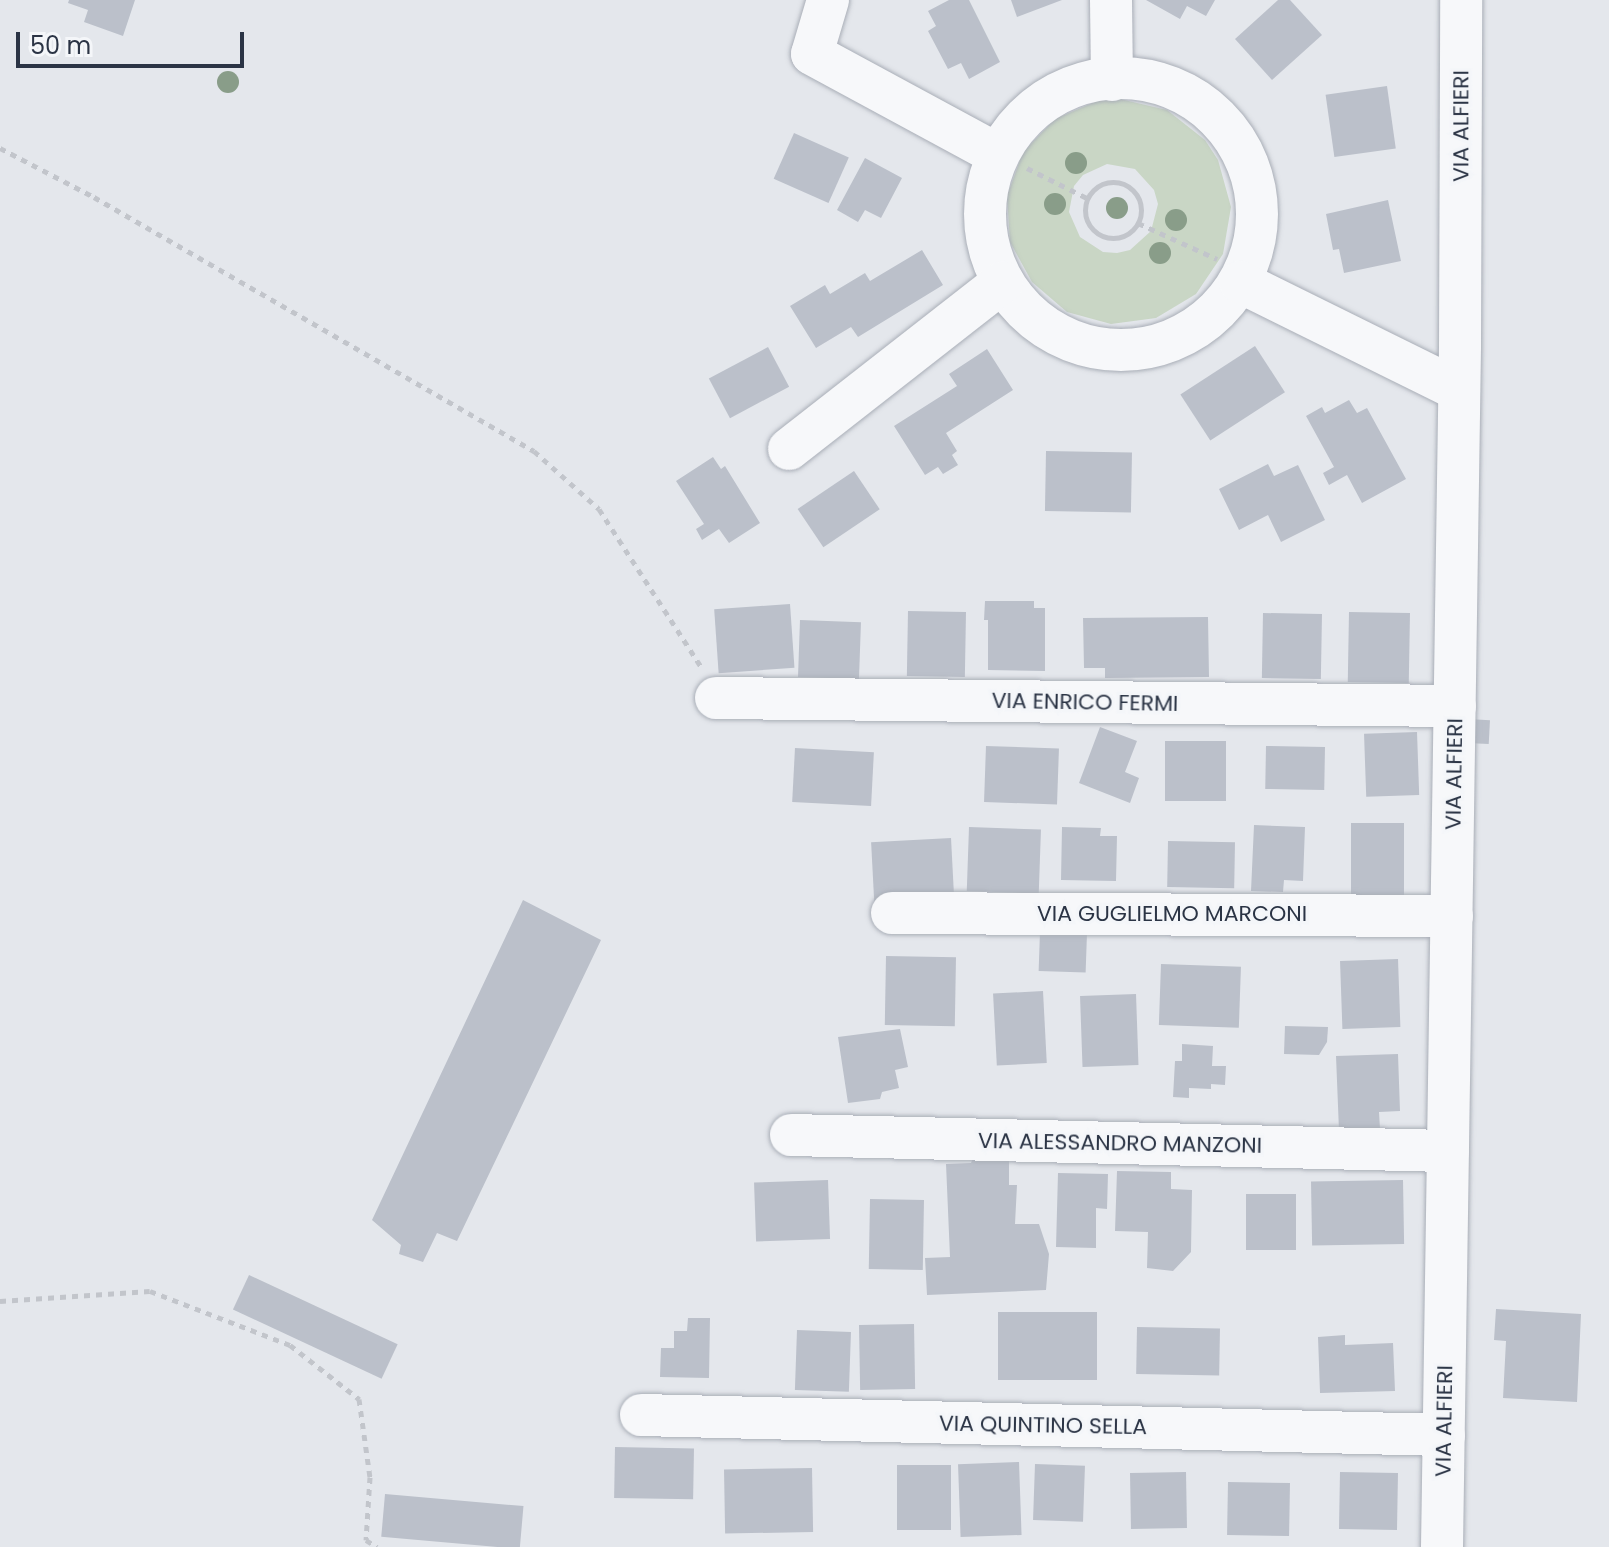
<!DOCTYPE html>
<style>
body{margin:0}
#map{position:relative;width:1609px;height:1547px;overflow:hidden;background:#e4e7ec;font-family:Poppins,sans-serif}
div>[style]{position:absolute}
.green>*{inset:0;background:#c9d6c5}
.building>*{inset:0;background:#bbc0ca;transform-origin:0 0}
.path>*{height:5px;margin-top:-2.5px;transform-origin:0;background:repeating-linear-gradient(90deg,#c2c5cb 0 6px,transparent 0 12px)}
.path>.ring{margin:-2.5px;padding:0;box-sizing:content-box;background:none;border:5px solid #c2c5cb;border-radius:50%}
.roads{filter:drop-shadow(0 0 2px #a9aeb7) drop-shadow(0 0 2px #a9aeb7)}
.minor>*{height:42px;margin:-21px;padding:0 21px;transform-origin:21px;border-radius:21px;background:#f7f8fa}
.minor>.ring{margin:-21px;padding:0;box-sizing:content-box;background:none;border:42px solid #f7f8fa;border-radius:50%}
.trees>*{width:22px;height:22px;margin:-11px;border-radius:50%;background:#899d89}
span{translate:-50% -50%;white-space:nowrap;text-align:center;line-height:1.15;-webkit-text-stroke:7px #f4f6f9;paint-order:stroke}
.street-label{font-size:22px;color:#2b3445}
.scale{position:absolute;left:16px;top:32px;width:228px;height:36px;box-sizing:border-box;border:4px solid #2b3445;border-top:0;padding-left:10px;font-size:24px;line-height:28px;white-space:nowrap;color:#2b3445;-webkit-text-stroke:6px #f4f6f9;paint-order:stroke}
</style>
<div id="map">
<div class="green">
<i style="clip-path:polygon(evenodd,1120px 99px,1167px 110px,1205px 140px,1218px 160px,1231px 207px,1223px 254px,1196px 294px,1156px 318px,1111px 324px,1067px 312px,1032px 282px,1010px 242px,1007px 196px,1023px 152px,1055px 119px,1097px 101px,1120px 99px,1107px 164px,1135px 169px,1154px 190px,1158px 204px,1151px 231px,1130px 250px,1117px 253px,1103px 252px,1080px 237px,1069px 212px,1074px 186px,1083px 175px,1107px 164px)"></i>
</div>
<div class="building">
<i style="clip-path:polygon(69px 0,135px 0,123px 36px,84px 22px,88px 10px,68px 3px)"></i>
<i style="clip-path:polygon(949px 0,969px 0,1000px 62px,969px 79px,961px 63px,948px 69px,928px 31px,936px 26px,928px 11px)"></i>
<i style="clip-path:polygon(1011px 0,1062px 0,1017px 17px)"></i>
<i style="clip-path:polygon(1146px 0,1215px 0,1206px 16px,1187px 6px,1180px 19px)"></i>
<i style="clip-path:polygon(1278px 0,1290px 0,1322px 35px,1272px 80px,1235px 39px)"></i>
<i style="left:1387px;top:86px;width:63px;height:62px;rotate:82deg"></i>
<i style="left:794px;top:133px;width:60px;height:50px;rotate:24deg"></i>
<i style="clip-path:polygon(865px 158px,902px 178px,881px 218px,865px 210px,858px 222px,837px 210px)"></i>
<i style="clip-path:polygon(1388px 200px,1401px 261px,1344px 273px,1339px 249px,1333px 250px,1326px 214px)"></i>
<i style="clip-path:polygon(922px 250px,943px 285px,858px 337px,851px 327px,816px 348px,790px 306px,825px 285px,830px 294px,865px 273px,870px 281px)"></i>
<i style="left:1255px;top:346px;width:55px;height:89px;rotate:57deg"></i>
<i style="left:768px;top:347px;width:45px;height:67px;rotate:62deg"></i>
<i style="clip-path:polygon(987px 349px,1013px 390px,946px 433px,957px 451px,952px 455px,958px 465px,943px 474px,938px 467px,925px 475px,894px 426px,957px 386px,949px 374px)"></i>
<i style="clip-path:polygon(1349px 400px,1357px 413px,1367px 408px,1406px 479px,1362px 503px,1347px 475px,1329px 485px,1323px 473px,1334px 467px,1306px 416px,1322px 407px,1325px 413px)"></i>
<i style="left:1046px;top:451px;width:86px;height:60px;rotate:1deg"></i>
<i style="clip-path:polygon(713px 457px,721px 469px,725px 466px,760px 523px,729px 543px,719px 529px,702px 540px,696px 529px,704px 524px,676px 481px)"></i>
<i style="clip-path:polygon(1268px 464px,1274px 476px,1298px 465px,1325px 520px,1281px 542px,1268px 515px,1239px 530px,1219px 489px)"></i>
<i style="left:854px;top:471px;width:46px;height:68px;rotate:56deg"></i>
<i style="clip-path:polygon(985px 601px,1034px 601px,1034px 608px,1045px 608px,1045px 671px,988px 670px,988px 620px,984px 620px)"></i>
<i style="left:790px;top:604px;width:64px;height:76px;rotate:86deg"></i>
<i style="left:908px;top:611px;width:58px;height:65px;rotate:1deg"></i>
<i style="left:1349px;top:612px;width:61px;height:70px;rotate:1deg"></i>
<i style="left:1263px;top:613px;width:59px;height:65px;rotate:1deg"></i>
<i style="clip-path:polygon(1208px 617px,1209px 677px,1105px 678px,1105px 668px,1084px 668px,1083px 618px)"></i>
<i style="left:800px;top:620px;width:61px;height:57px;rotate:2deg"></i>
<i style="left:1468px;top:719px;width:22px;height:24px;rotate:3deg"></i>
<i style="clip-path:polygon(1100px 727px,1137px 741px,1125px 772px,1139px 778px,1130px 803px,1079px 783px)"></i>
<i style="left:1417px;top:732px;width:63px;height:53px;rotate:88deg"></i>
<i style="left:1165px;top:741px;width:61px;height:60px"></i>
<i style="left:986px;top:746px;width:73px;height:56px;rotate:2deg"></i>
<i style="left:1266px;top:746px;width:59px;height:43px;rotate:1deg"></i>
<i style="left:795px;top:748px;width:79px;height:54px;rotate:3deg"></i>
<i style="left:1351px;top:823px;width:53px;height:83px"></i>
<i style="clip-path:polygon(1254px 825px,1305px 827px,1303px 881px,1284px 880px,1283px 892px,1251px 891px)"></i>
<i style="left:969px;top:827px;width:72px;height:64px;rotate:2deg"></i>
<i style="clip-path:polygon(1062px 827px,1101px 828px,1100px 836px,1117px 836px,1116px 881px,1061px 880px)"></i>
<i style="left:951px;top:838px;width:67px;height:80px;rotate:87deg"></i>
<i style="left:1168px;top:841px;width:67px;height:46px;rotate:1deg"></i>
<i style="clip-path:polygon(523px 900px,601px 940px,457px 1241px,437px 1233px,423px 1262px,399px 1254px,401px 1245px,372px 1220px)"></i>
<i style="left:1040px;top:932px;width:47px;height:39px;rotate:2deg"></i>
<i style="left:886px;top:956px;width:70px;height:69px;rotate:1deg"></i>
<i style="left:1398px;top:959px;width:68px;height:58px;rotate:88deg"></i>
<i style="left:1161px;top:964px;width:80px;height:61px;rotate:2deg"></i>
<i style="left:1043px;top:991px;width:72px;height:50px;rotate:87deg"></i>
<i style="left:1136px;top:994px;width:71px;height:56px;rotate:88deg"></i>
<i style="clip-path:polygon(1285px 1026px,1328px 1027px,1327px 1042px,1319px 1055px,1284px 1054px)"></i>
<i style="clip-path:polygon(900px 1029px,908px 1067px,895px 1070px,899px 1088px,882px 1092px,880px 1099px,848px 1103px,838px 1037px)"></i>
<i style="clip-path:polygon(1182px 1044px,1213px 1046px,1212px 1066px,1226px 1066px,1225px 1085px,1211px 1084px,1211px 1089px,1189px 1088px,1189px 1098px,1173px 1097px,1175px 1061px,1182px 1061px)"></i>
<i style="clip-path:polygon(1398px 1054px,1400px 1111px,1379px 1112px,1380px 1129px,1339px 1131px,1336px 1056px)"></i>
<i style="clip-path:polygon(974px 1156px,1009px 1158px,1009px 1185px,1017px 1185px,1015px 1224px,1039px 1224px,1049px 1254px,1046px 1290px,927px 1295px,925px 1258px,950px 1257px,946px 1164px,971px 1163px)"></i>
<i style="clip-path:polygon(1117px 1171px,1171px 1172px,1171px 1189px,1192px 1190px,1191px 1252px,1173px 1271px,1147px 1268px,1148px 1232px,1115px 1231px)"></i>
<i style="clip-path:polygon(1058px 1173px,1108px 1174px,1107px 1209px,1096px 1208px,1096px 1248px,1056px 1247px)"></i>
<i style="left:828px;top:1180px;width:59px;height:74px;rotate:88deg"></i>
<i style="left:1403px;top:1180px;width:64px;height:92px;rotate:89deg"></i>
<i style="left:1246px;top:1194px;width:50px;height:56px"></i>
<i style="left:870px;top:1199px;width:54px;height:70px;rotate:1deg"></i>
<i style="left:249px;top:1275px;width:164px;height:38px;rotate:25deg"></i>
<i style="clip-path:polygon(1496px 1309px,1581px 1314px,1577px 1402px,1503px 1398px,1506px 1341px,1494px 1340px)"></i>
<i style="left:998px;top:1312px;width:99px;height:68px"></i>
<i style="clip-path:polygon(688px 1318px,710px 1318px,709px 1378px,660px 1377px,661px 1348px,674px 1348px,674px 1331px,687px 1331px)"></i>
<i style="left:914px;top:1324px;width:65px;height:55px;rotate:89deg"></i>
<i style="left:1137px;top:1327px;width:83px;height:47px;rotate:1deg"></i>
<i style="left:797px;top:1330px;width:54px;height:60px;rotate:2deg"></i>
<i style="clip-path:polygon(1345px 1335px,1345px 1345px,1393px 1343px,1395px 1391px,1320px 1393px,1318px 1337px)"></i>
<i style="left:615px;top:1447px;width:79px;height:51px;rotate:1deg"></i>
<i style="left:1019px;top:1462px;width:73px;height:61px;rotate:88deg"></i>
<i style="left:1035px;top:1464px;width:50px;height:56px;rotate:2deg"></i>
<i style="left:897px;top:1465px;width:54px;height:65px"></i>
<i style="left:812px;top:1468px;width:64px;height:88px;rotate:89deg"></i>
<i style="left:1186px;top:1472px;width:56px;height:56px;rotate:89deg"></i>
<i style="left:1340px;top:1472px;width:58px;height:57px;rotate:1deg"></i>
<i style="left:1228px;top:1482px;width:62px;height:53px;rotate:1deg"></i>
<i style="left:385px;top:1494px;width:139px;height:43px;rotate:5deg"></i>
</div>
<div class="path">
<i style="left:0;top:148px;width:106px;rotate:27.5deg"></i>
<i style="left:94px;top:197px;width:508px;rotate:30deg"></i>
<i style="left:534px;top:451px;width:87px;rotate:41.7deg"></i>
<i style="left:599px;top:509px;width:189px;rotate:57.1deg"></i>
<i style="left:1027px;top:168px;width:67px;rotate:26.6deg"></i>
<i class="ring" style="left:1085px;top:182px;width:51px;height:51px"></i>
<i style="left:1138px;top:223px;width:87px;rotate:24.5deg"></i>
<i style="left:0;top:1301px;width:150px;rotate:-3.8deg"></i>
<i style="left:150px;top:1291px;width:150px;rotate:21.1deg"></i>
<i style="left:290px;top:1345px;width:88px;rotate:38deg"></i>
<i style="left:359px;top:1399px;width:79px;rotate:82deg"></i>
<i style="left:370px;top:1477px;width:63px;rotate:93.6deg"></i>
<i style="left:366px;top:1540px;width:13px;rotate:32deg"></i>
</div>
<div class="roads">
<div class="minor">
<i style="left:828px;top:0;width:56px;rotate:106.5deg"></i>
<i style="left:812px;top:54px;width:208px;rotate:28.4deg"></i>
<i style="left:1111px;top:0;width:80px;rotate:89.3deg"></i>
<i class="ring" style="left:985px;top:78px;width:230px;height:230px"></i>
<i style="left:1240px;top:282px;width:244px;rotate:26.3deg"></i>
<i style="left:789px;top:449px;width:271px;rotate:-38deg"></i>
<i style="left:716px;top:698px;width:739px;rotate:0.62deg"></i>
<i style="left:892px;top:913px;width:560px;rotate:0.31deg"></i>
<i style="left:791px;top:1135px;width:657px;rotate:1.4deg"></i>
<i style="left:641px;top:1415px;width:803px;rotate:1.43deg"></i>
<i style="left:1442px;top:1547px;width:1201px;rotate:-89.14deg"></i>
<i style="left:1460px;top:346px;width:346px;rotate:-89.8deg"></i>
</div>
</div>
<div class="trees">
<i style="left:228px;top:82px"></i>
<i style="left:1076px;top:163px"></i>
<i style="left:1055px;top:204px"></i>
<i style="left:1117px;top:208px"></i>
<i style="left:1176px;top:220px"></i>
<i style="left:1160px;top:253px"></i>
</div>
<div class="street-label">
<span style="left:1461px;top:126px;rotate:-90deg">VIA ALFIERI</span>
<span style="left:1085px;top:702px;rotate:1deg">VIA ENRICO FERMI</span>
<span style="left:1454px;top:774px;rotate:-89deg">VIA ALFIERI</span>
<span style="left:1172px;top:914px">VIA GUGLIELMO MARCONI</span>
<span style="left:1120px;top:1143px;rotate:1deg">VIA ALESSANDRO MANZONI</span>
<span style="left:1444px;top:1421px;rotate:-89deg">VIA ALFIERI</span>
<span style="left:1043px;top:1425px;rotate:1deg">VIA QUINTINO SELLA</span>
</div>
<div class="scale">50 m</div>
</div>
